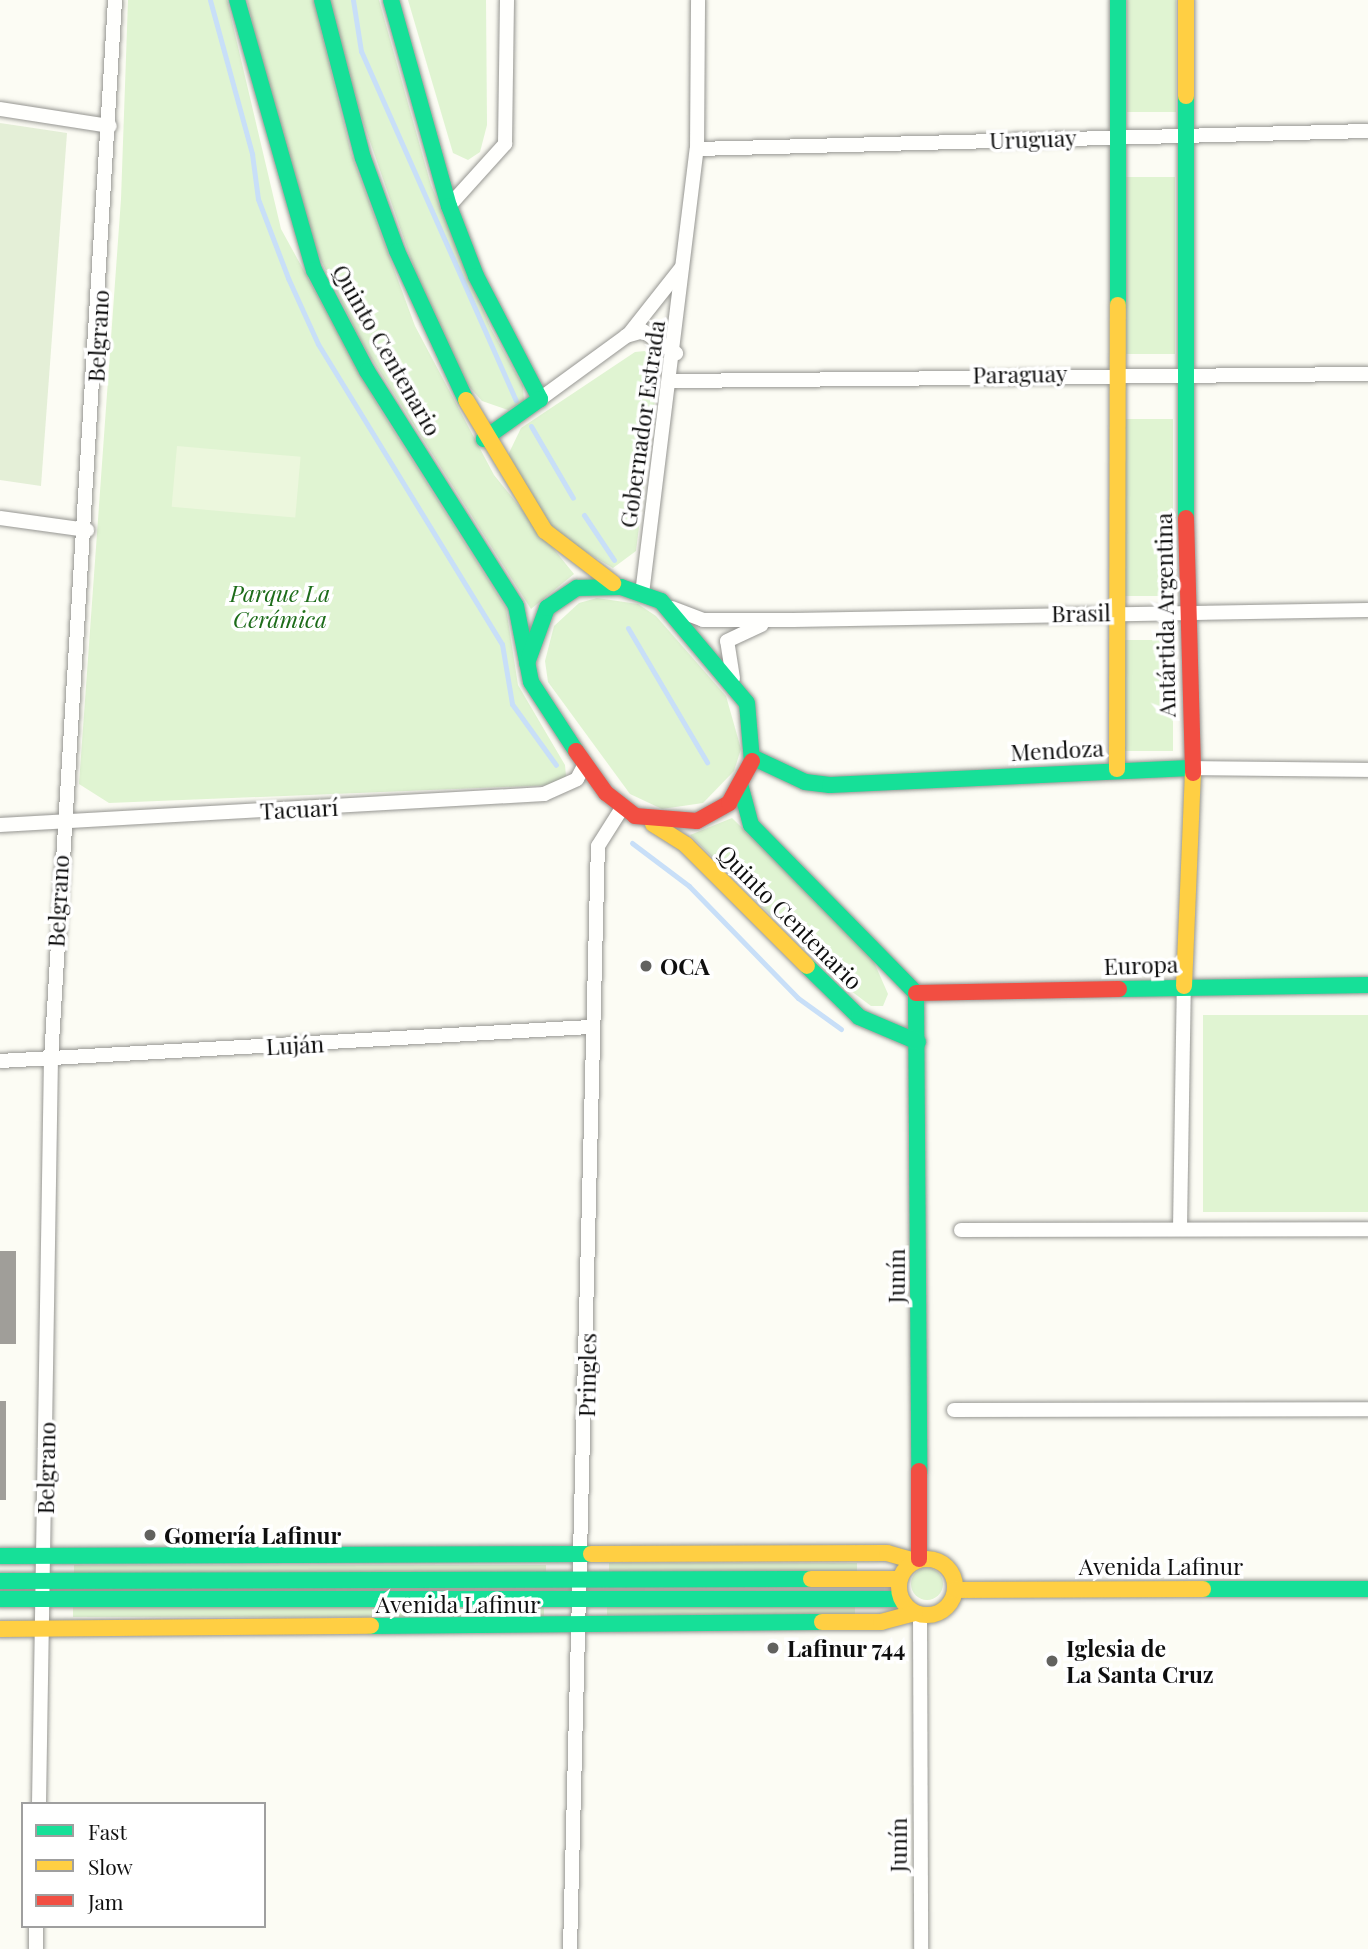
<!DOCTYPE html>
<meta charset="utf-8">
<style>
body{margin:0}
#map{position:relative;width:1368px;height:1949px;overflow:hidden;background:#fcfcf4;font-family:"Playfair Display",serif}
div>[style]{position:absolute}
.green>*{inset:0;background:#e0f4d2;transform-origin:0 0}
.round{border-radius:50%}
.cemetery>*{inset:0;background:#e4efd7}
.pitch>*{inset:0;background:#ecf7dd;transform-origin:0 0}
.stream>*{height:5px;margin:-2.5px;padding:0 2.5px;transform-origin:2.5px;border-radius:2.5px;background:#c8dff8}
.building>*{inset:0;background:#a09e99;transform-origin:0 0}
.roads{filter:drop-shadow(0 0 2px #969692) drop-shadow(0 0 2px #969692)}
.street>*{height:14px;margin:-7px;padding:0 7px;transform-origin:7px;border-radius:7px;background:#fffffd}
.fast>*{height:16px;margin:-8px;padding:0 8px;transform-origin:8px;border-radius:8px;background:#16e098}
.slow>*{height:16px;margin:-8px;padding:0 8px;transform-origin:8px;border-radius:8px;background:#ffcf43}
.slow>.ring{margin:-8px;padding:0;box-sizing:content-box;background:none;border:16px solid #ffcf43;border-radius:50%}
.jam>*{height:16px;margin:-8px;padding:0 8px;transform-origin:8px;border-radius:8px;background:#f24e42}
.dots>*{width:19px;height:19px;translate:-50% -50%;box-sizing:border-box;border:4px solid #fff;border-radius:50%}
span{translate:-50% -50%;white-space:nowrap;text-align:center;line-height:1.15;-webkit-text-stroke:7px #fff;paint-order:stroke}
.street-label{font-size:23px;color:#0f0f0f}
.park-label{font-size:23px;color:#1d6c1a;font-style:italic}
.poi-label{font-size:23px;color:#0f0f0f;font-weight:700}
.left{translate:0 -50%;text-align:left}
.legend{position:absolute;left:21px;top:1802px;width:245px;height:126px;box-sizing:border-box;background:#fff;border:2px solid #9f9f9f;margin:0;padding:9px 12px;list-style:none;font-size:21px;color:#0f0f0f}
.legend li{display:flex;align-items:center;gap:14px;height:35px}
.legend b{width:35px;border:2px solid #9f9f9f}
</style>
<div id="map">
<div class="green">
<i style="clip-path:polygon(128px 0,227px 0,281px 229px,380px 409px,506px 608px,518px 685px,565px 765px,566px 776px,556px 785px,109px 803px,79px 784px,121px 199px)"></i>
<i style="clip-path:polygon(247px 0,314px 0,351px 153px,415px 326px,494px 475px,574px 574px,531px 609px,361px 342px,316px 250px,273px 114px)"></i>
<i style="clip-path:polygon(330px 0,379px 0,431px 185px,491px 329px,523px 386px,524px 401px,508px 410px,482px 401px,466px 383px,419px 282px,359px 110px)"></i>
<i style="clip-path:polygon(408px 0,486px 0,487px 125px,480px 152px,468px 160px,453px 153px)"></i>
<i style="left:1127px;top:0;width:49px;height:112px"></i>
<i style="left:1126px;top:177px;width:49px;height:177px"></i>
<i style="clip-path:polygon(645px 351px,659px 368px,636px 551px,613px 568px,564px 539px,543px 516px,510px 467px,509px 453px,521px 428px,635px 352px)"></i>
<i style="left:1173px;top:419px;width:177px;height:49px;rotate:90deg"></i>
<i style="clip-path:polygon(597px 598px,638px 604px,656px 616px,726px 696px,741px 749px,734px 771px,703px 803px,662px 809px,630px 794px,548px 682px,545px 661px,554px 626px,579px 603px)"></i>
<i style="left:1124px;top:640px;width:49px;height:111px"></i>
<i style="clip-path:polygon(732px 818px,870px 953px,888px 994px,883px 1006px,871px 1006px,834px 978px,690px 835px)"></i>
<i style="left:1368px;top:1015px;width:197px;height:165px;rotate:90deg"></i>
<i style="left:609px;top:1563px;width:248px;height:10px"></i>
<i style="left:546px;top:1565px;width:11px;height:472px;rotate:90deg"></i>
<i class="round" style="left:911px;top:1568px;width:32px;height:32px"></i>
<i style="left:607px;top:1604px;width:248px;height:11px"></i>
<i style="left:73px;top:1606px;width:471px;height:11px"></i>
</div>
<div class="cemetery">
<i style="clip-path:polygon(0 123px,67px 133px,41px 486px,0 480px)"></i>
</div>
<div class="pitch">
<i style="left:177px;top:446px;width:124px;height:61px;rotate:5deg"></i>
</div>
<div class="stream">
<i style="left:210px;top:0;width:160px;rotate:74.7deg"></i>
<i style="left:252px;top:154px;width:45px;rotate:82.4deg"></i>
<i style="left:258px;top:199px;width:85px;rotate:69.2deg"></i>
<i style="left:288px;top:278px;width:72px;rotate:65.6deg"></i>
<i style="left:318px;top:344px;width:352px;rotate:58.5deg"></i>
<i style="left:502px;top:644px;width:61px;rotate:80.5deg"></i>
<i style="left:512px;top:704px;width:75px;rotate:54.2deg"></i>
<i style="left:353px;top:0;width:52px;rotate:81.1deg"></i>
<i style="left:361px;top:51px;width:382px;rotate:66.1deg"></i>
<i style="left:531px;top:426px;width:83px;rotate:59.7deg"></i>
<i style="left:584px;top:515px;width:54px;rotate:56.3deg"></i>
<i style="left:628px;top:628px;width:156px;rotate:59.5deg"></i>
<i style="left:632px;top:843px;width:71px;rotate:37deg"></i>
<i style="left:689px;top:886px;width:156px;rotate:45.8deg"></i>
<i style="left:798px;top:998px;width:53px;rotate:35.8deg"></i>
</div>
<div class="building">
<i style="left:0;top:1251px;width:16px;height:93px"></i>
<i style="left:0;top:1401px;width:6px;height:99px"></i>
</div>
<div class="roads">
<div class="street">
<i style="left:0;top:109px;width:111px;rotate:8.8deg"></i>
<i style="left:697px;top:149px;width:671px;rotate:-1.54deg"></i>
<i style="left:449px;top:206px;width:84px;rotate:-47.9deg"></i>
<i style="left:505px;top:144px;width:144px;rotate:-89.2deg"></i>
<i style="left:626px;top:336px;width:18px;rotate:-16deg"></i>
<i style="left:643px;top:331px;width:40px;rotate:34deg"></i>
<i style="left:673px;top:381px;width:695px;rotate:-0.58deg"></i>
<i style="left:540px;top:399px;width:110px;rotate:-36.1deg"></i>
<i style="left:629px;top:334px;width:85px;rotate:-51.7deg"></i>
<i style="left:0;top:518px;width:88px;rotate:7.9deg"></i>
<i style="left:642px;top:594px;width:448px;rotate:-83deg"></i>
<i style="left:697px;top:149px;width:149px;rotate:-89.6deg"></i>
<i style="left:672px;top:608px;width:33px;rotate:21deg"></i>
<i style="left:703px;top:620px;width:90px"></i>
<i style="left:793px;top:620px;width:575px;rotate:-1deg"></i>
<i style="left:733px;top:678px;width:37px;rotate:-99deg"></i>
<i style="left:727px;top:641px;width:38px;rotate:-25deg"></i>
<i style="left:1190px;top:768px;width:178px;rotate:0.6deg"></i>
<i style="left:0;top:825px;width:545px;rotate:-3.26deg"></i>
<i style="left:544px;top:794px;width:36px;rotate:-24deg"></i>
<i style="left:577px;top:779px;width:17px;rotate:-62deg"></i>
<i style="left:0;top:1061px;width:591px;rotate:-3.3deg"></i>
<i style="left:1180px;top:1229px;width:243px;rotate:-89.1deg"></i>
<i style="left:961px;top:1230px;width:407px;rotate:-0.1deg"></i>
<i style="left:954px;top:1410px;width:414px;rotate:-0.1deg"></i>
<i style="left:920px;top:1614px;width:335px;rotate:89.8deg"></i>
<i style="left:39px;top:1804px;width:745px;rotate:-89.08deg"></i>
<i style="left:51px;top:1059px;width:1061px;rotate:-86.54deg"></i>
<i style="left:36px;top:1949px;width:23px;rotate:-90deg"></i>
<i style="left:570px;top:1949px;width:1103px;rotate:-88.55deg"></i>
<i style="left:598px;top:846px;width:45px;rotate:-57.7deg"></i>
</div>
<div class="fast">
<i style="left:237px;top:0;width:281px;rotate:74.1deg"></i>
<i style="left:314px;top:270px;width:114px;rotate:62.3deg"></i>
<i style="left:367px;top:371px;width:278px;rotate:57.6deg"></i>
<i style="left:516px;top:606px;width:77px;rotate:78.8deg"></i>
<i style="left:531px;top:682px;width:82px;rotate:56.9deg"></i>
<i style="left:322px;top:0;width:163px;rotate:75.5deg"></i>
<i style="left:363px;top:158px;width:99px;rotate:69.9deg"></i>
<i style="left:397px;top:251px;width:164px;rotate:65.2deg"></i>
<i style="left:391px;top:0;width:214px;rotate:74.3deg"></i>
<i style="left:449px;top:206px;width:75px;rotate:68.9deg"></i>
<i style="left:476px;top:276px;width:139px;rotate:62.5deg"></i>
<i style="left:540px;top:399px;width:69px;rotate:144.5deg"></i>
<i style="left:1186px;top:96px;width:422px;rotate:90deg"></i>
<i style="left:1118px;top:305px;width:305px;rotate:-90deg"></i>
<i style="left:527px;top:663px;width:59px;rotate:-70deg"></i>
<i style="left:547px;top:608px;width:36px;rotate:-34deg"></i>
<i style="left:577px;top:588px;width:44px;rotate:-1.3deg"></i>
<i style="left:621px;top:587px;width:42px;rotate:19.3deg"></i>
<i style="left:661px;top:601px;width:133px;rotate:49.9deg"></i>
<i style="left:747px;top:703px;width:58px;rotate:85.1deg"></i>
<i style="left:754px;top:758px;width:56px;rotate:25.2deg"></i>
<i style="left:805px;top:782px;width:25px;rotate:7deg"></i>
<i style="left:830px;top:785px;width:360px;rotate:-2.7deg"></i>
<i style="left:740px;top:784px;width:42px;rotate:75deg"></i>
<i style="left:751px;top:825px;width:235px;rotate:45.5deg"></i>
<i style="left:916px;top:993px;width:478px;rotate:89.6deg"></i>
<i style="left:807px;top:966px;width:73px;rotate:44.4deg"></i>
<i style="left:859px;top:1017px;width:64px;rotate:23deg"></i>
<i style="left:1119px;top:989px;width:249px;rotate:-0.9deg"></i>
<i style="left:0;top:1556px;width:591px;rotate:-0.19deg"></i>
<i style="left:0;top:1581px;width:811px;rotate:-0.14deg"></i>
<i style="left:1203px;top:1589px;width:165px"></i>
<i style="left:0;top:1599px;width:901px"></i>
<i style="left:371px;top:1626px;width:451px;rotate:-0.5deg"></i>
</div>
<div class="slow">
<i style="left:1186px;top:0;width:96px;rotate:90deg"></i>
<i style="left:466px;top:400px;width:153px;rotate:58.9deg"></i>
<i style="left:545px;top:531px;width:86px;rotate:37.4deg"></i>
<i style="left:1117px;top:769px;width:464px;rotate:-89.9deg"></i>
<i style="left:653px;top:824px;width:39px;rotate:32deg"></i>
<i style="left:686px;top:845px;width:171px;rotate:45deg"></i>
<i style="left:1184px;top:986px;width:213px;rotate:-87.6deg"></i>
<i style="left:591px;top:1554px;width:296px;rotate:-0.2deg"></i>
<i style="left:887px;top:1553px;width:29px;rotate:16deg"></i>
<i class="ring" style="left:899px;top:1559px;width:40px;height:40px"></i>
<i style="left:811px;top:1579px;width:88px"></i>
<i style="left:955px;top:1590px;width:248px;rotate:-0.2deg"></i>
<i style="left:822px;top:1622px;width:59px"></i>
<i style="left:881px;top:1622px;width:35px;rotate:-15deg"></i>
<i style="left:0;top:1629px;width:371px;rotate:-0.5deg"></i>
</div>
<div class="jam">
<i style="left:1186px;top:518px;width:255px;rotate:88.4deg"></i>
<i style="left:576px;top:751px;width:52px;rotate:54.5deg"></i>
<i style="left:606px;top:793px;width:37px;rotate:38deg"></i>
<i style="left:635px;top:816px;width:62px;rotate:4.6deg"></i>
<i style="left:697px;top:821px;width:37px;rotate:-29deg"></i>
<i style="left:729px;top:803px;width:48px;rotate:-61.3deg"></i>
<i style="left:916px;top:993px;width:203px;rotate:-1.1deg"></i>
<i style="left:919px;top:1471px;width:88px;rotate:90deg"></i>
</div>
</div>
<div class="dots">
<i style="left:646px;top:966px;background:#62625f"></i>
<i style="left:150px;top:1535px;background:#62625f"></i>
<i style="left:773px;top:1648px;background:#62625f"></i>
<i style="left:1052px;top:1661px;background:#62625f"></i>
</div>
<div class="street-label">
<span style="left:1033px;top:139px;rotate:-2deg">Uruguay</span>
<span style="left:98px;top:336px;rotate:-87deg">Belgrano</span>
<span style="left:387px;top:350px;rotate:60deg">Quinto Centenario</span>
<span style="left:1020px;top:374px;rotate:-1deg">Paraguay</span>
<span style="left:642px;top:424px;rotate:-82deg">Gobernador Estrada</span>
<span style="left:1081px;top:613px;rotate:-1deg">Brasil</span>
<span style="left:1165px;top:615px;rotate:-91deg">Antártida Argentina</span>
<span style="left:1057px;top:750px;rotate:-3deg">Mendoza</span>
<span style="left:299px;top:809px;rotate:-3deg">Tacuarí</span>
<span style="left:58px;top:901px;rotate:-87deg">Belgrano</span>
<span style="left:790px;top:917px;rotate:45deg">Quinto Centenario</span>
<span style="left:1141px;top:965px;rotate:-2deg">Europa</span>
<span style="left:295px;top:1045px;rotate:-3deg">Luján</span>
<span style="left:896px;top:1276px;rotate:-90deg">Junín</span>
<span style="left:587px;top:1375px;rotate:-89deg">Pringles</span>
<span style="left:46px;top:1468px;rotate:-89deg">Belgrano</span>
<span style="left:1161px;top:1566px">Avenida Lafinur</span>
<span style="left:458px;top:1604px">Avenida Lafinur</span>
<span style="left:898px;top:1845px;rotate:-90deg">Junín</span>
</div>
<div class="park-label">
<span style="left:280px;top:606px">Parque La<br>Cerámica</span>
</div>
<div class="poi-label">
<span class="left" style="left:660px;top:966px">OCA</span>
<span class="left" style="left:164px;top:1535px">Gomería Lafinur</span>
<span class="left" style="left:787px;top:1648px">Lafinur 744</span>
<span class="left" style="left:1066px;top:1661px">Iglesia de<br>La Santa Cruz</span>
</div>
<ul class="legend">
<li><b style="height:9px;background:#16e098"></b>Fast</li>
<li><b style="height:9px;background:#ffcf43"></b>Slow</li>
<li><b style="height:9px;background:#f24e42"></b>Jam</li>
</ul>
</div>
